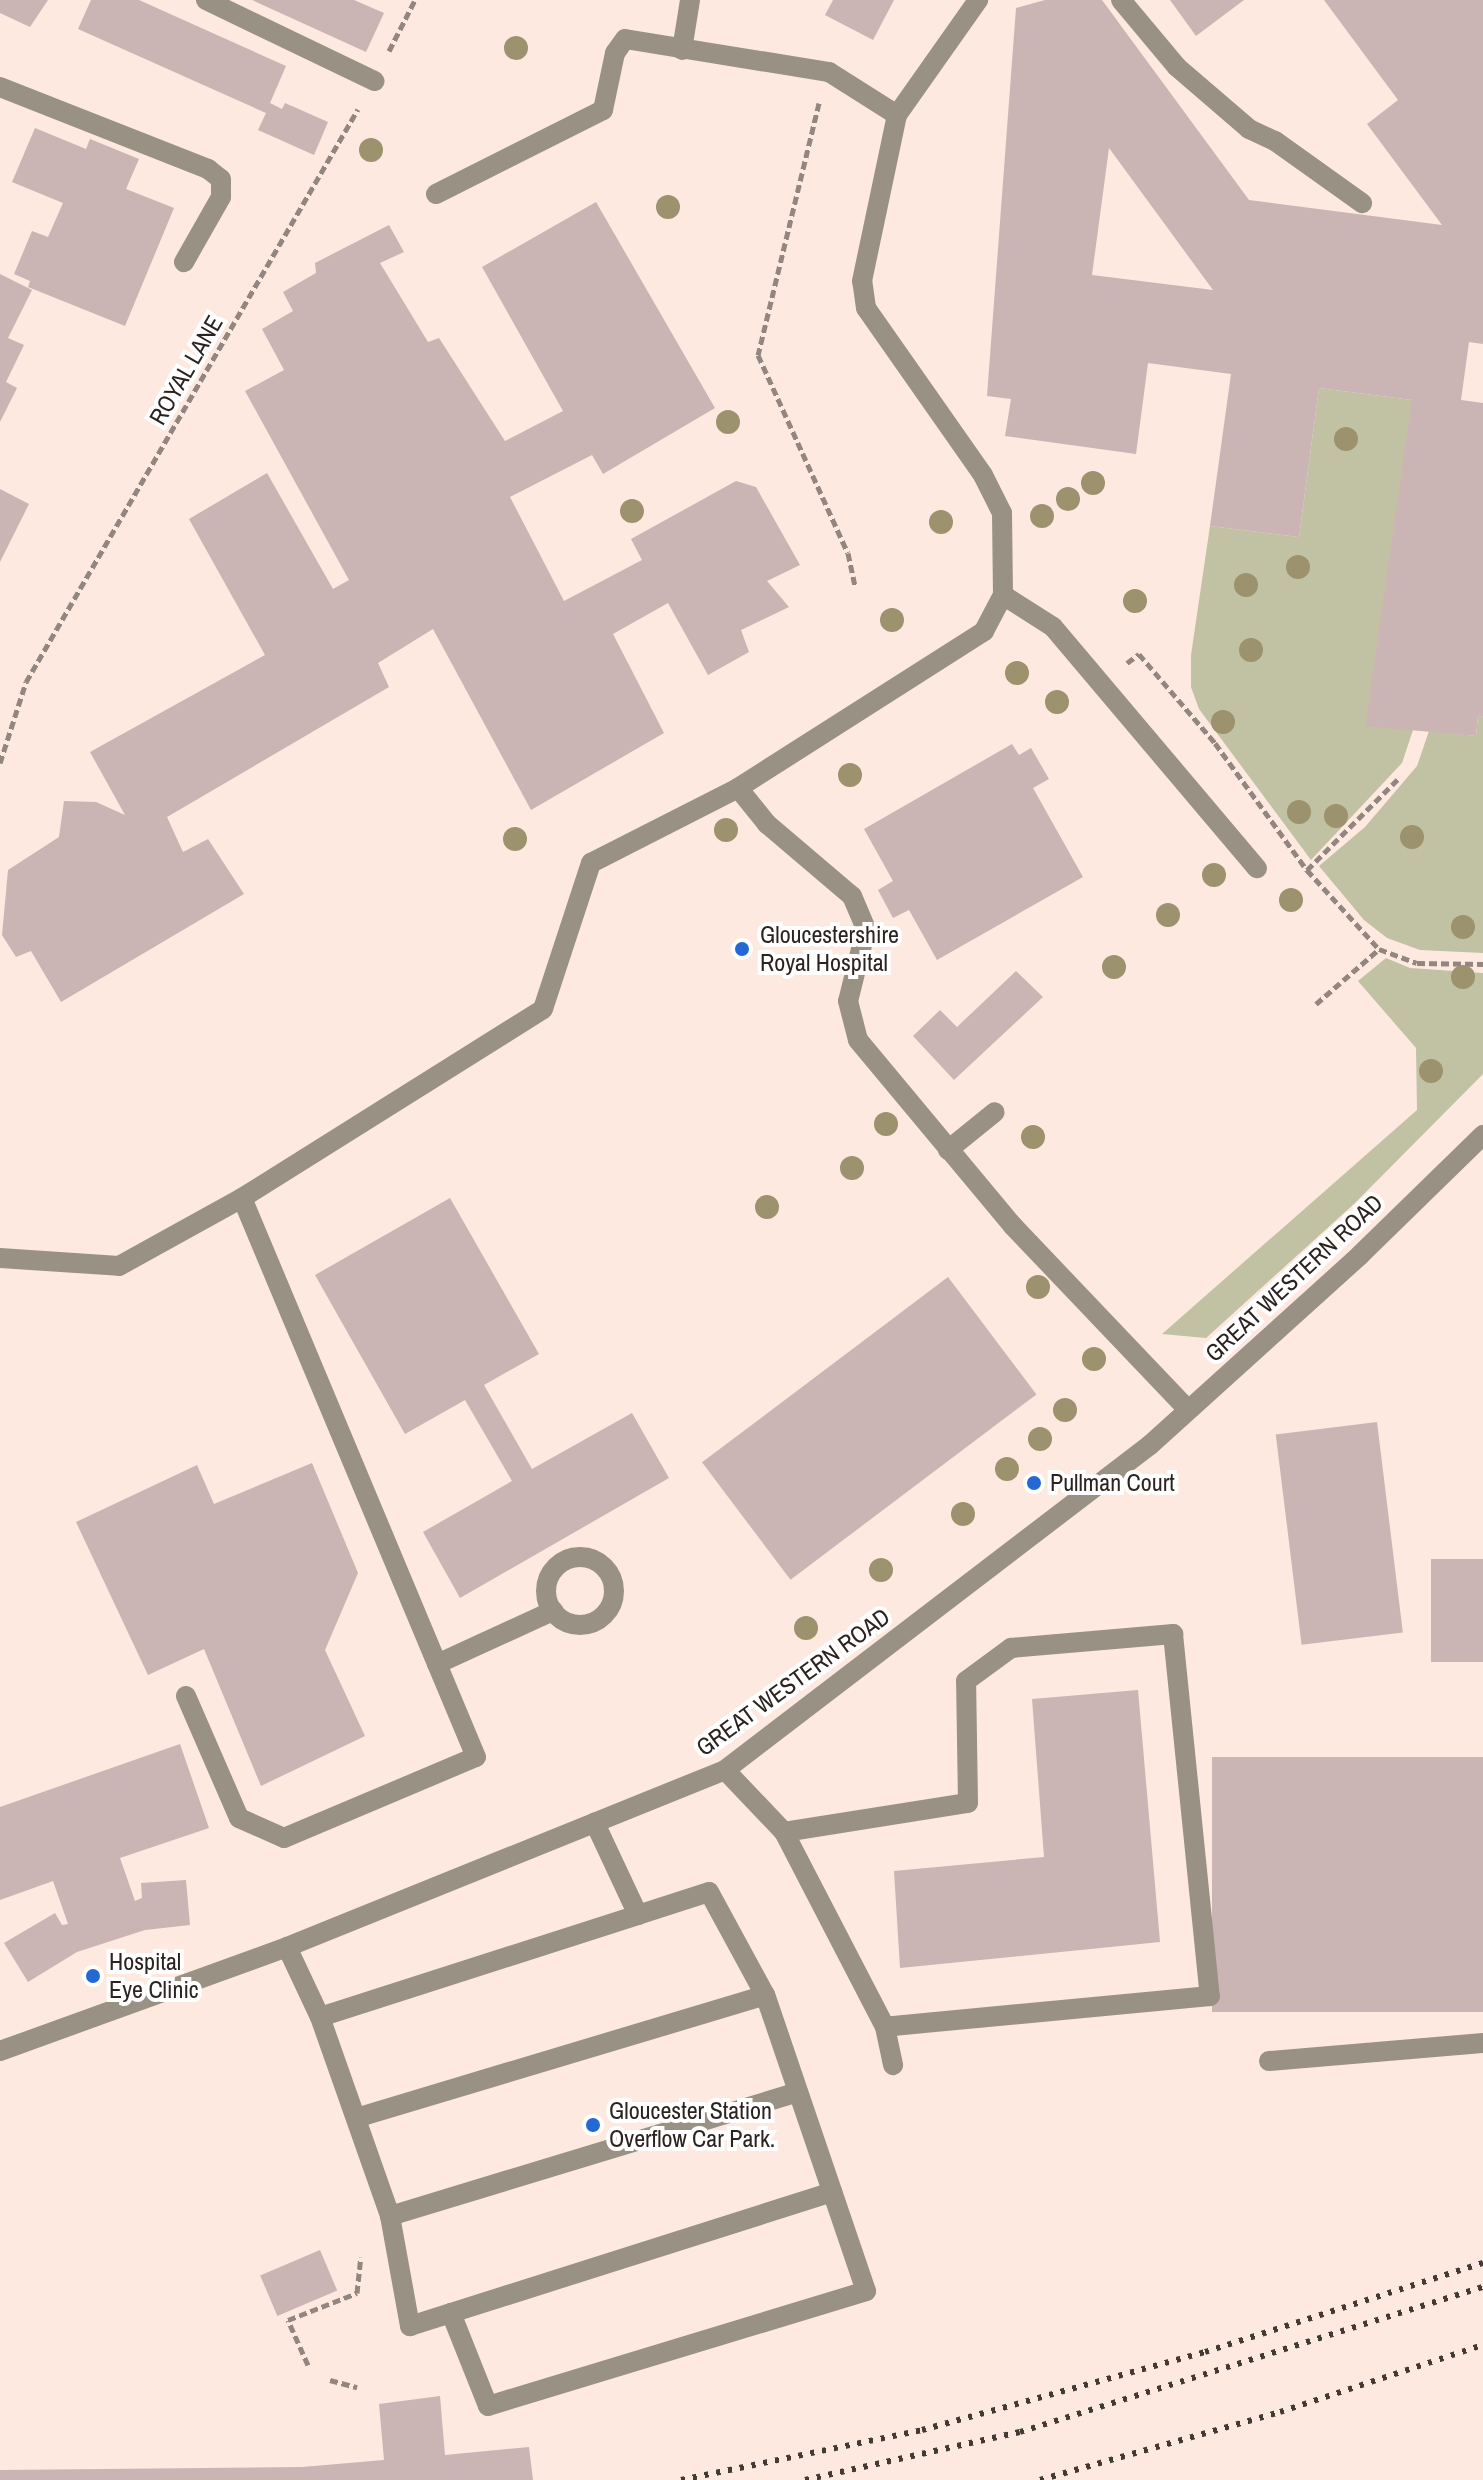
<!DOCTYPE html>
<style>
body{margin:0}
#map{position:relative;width:1483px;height:2480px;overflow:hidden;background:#fde9df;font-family:"Archivo Narrow",sans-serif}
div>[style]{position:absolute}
.green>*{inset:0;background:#c1c1a3}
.building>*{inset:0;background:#cbb4b4;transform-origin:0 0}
.path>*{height:5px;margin-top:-2.5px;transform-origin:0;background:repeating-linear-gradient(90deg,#93857f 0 8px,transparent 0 12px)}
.minor>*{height:20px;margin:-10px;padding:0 10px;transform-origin:10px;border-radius:10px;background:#999184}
.minor>.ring{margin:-10px;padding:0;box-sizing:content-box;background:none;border:20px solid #999184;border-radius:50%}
.rail>*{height:6px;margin-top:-3px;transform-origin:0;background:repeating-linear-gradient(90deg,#433a36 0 4px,transparent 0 12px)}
.trees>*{width:24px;height:24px;margin:-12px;border-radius:50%;background:#9c926d}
.dots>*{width:22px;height:22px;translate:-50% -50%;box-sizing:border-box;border:4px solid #fff;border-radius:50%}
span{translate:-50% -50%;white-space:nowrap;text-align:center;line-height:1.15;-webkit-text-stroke:8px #fff;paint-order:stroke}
.street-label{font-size:24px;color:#2b2320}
.poi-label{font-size:24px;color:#2b2320}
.left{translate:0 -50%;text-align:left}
</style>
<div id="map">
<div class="green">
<i style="clip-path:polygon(1319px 388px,1412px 400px,1413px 730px,1402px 763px,1311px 860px,1199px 709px,1191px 687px,1191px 655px,1210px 526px,1299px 537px)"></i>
<i style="clip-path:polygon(1478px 716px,1483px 717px,1483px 953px,1420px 950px,1387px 938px,1364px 920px,1319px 866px,1365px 827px,1417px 766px,1429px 731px,1476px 736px)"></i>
<i style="clip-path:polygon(1386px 958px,1410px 968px,1483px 973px,1483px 1074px,1354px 1204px,1206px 1338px,1162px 1334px,1417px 1110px,1416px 1048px,1358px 981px)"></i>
</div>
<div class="building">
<i style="clip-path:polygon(0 0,48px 0,30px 27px,0 13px)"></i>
<i style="clip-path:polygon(91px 0,139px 0,286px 66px,270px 103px,282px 109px,285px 103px,328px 122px,314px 155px,258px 130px,266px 113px,78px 29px)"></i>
<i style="clip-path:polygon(252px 0,354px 0,384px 13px,366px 52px)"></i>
<i style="clip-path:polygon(833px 0,894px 0,873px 40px,825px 15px)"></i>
<i style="clip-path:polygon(evenodd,1045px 0,1102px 0,1249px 200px,1442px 225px,1367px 124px,1398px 100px,1324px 0,1483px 0,1483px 344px,1469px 342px,1461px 400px,1483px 403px,1483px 717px,1478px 716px,1476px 736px,1365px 726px,1412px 400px,1319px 388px,1299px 537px,1210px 526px,1231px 374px,1148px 363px,1136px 454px,1005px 436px,1011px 399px,987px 396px,1016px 8px,1045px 0,1109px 148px,1213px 290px,1092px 275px,1109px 148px)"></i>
<i style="clip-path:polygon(1170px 0,1244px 0,1196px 36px)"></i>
<i style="clip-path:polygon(35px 128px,86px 149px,90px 139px,139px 159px,126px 189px,174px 208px,125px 326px,28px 287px,30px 281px,14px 274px,32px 231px,48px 237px,63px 203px,12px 182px)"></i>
<i style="clip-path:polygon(596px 202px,715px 408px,603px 474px,592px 455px,510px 497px,564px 601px,642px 560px,631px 539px,736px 481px,756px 487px,800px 565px,767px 581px,789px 607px,741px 630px,749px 652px,708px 675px,668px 603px,613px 634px,664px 733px,531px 810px,433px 629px,378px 663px,389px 687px,167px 817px,183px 852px,208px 839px,244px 894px,61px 1002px,31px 951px,16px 957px,2px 935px,8px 870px,59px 837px,64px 801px,96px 802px,125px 815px,90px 752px,265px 655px,189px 519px,267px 473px,333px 589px,349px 580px,245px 391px,284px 370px,262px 329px,293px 311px,283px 292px,316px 273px,315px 263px,389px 225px,404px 252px,380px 263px,428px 342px,439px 338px,505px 441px,563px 411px,482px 267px)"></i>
<i style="clip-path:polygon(0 274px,32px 290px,8px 338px,24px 345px,6px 382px,17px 388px,0 422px)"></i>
<i style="clip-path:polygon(0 489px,29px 504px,0 562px)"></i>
<i style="clip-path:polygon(1012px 744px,1019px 755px,1031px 748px,1049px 779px,1033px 788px,1083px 877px,937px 960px,909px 910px,893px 918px,878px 890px,893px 881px,864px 829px)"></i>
<i style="clip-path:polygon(1016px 971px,1043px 997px,954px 1080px,913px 1036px,940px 1010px,957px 1027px)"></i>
<i style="clip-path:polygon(450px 1198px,539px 1354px,484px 1385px,532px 1469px,632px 1413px,669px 1478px,460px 1598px,423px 1532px,512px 1481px,465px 1400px,405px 1434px,315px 1275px)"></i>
<i style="left:948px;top:1277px;width:147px;height:308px;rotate:53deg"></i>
<i style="left:1377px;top:1422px;width:212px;height:102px;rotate:83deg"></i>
<i style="clip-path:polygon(312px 1463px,358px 1573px,325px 1650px,365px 1736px,261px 1786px,204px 1649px,148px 1675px,76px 1522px,197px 1465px,214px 1504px)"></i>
<i style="left:1483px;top:1559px;width:103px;height:52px;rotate:90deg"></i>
<i style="clip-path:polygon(1138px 1690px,1160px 1942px,900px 1968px,894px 1871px,1044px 1857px,1032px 1699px)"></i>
<i style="clip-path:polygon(180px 1744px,209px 1828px,120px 1858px,135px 1901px,142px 1898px,141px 1883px,186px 1880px,190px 1925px,145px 1930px,77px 1952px,28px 1982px,4px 1943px,55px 1913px,62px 1925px,68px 1924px,53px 1881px,0 1900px,0 1807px)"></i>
<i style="left:1483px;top:1757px;width:255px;height:271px;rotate:90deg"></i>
<i style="left:320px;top:2250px;width:44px;height:65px;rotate:67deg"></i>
<i style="clip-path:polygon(440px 2396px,445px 2455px,529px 2447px,533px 2480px,0 2480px,0 2470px,302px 2467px,384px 2460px,379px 2404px)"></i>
</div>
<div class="path">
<i style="left:389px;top:51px;width:57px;rotate:-63deg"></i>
<i style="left:819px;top:103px;width:259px;rotate:103.6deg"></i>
<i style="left:758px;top:355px;width:217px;rotate:65.6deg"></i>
<i style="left:848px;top:553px;width:35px;rotate:78deg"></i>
<i style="left:1127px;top:663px;width:15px;rotate:-37deg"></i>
<i style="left:1139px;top:654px;width:117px;rotate:49.5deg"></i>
<i style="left:1215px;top:743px;width:157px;rotate:54.1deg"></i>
<i style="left:1307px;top:870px;width:107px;rotate:47.7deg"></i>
<i style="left:1379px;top:949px;width:40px;rotate:20.2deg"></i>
<i style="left:1417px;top:963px;width:66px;rotate:0.9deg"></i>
<i style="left:0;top:763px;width:85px;rotate:-72.2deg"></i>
<i style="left:26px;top:682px;width:662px;rotate:-59.91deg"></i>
<i style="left:1307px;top:870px;width:129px;rotate:-45deg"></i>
<i style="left:1316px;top:1004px;width:84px;rotate:-41.1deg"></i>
<i style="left:308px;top:2365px;width:49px;rotate:-114deg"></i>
<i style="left:288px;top:2320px;width:74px;rotate:-21.4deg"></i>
<i style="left:357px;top:2293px;width:36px;rotate:-84deg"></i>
<i style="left:330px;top:2380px;width:28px;rotate:15deg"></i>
</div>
<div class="minor">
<i style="left:206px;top:0;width:187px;rotate:25.7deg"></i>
<i style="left:1121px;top:0;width:87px;rotate:50.1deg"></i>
<i style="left:1177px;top:67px;width:95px;rotate:40.7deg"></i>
<i style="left:1249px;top:129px;width:29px;rotate:25deg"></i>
<i style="left:1275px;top:141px;width:107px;rotate:35.5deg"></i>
<i style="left:682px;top:50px;width:51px;rotate:-80.9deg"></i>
<i style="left:0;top:87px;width:224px;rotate:21.5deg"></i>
<i style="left:208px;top:169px;width:16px;rotate:38deg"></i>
<i style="left:221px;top:179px;width:18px;rotate:90deg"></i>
<i style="left:221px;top:197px;width:75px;rotate:119.6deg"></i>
<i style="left:436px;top:194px;width:187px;rotate:-26.7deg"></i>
<i style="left:603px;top:110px;width:58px;rotate:-78.1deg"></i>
<i style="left:615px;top:53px;width:17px;rotate:-54deg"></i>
<i style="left:625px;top:39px;width:207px;rotate:9.2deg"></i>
<i style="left:829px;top:72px;width:80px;rotate:32.3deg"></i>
<i style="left:1003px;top:595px;width:59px;rotate:32.6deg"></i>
<i style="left:1053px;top:627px;width:316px;rotate:49.8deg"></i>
<i style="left:738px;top:788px;width:46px;rotate:51.1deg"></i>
<i style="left:767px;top:824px;width:111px;rotate:40.3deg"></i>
<i style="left:852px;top:896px;width:36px;rotate:67deg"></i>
<i style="left:866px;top:929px;width:74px;rotate:104deg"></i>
<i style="left:848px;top:1001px;width:40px;rotate:75.6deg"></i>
<i style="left:858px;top:1040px;width:242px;rotate:50.2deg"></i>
<i style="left:1013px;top:1226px;width:254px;rotate:46.4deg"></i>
<i style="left:948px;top:1150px;width:60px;rotate:-39deg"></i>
<i style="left:0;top:1258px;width:119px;rotate:3.8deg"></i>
<i style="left:119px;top:1266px;width:141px;rotate:-28.9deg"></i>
<i style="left:242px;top:1198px;width:355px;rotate:-32.1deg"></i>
<i style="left:543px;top:1009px;width:154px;rotate:-71.8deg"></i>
<i style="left:591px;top:863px;width:165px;rotate:-27deg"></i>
<i style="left:738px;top:788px;width:292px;rotate:-32.5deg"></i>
<i style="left:984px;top:631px;width:41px;rotate:-62.2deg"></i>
<i style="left:1003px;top:595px;width:82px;rotate:-90.7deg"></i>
<i style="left:1002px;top:513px;width:42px;rotate:-116.6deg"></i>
<i style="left:983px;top:475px;width:204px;rotate:-125deg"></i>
<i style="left:866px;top:308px;width:27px;rotate:-98deg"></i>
<i style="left:862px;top:281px;width:170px;rotate:-78.1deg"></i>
<i style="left:897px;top:115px;width:141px;rotate:-54.8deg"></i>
<i class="ring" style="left:546px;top:1557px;width:48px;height:48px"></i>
<i style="left:437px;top:1664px;width:128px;rotate:-24.6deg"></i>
<i style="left:186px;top:1696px;width:133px;rotate:66.5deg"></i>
<i style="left:239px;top:1818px;width:49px;rotate:24deg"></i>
<i style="left:284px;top:1838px;width:208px;rotate:-22.9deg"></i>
<i style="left:476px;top:1757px;width:606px;rotate:-112.71deg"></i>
<i style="left:725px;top:1770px;width:86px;rotate:46.4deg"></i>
<i style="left:784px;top:1832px;width:220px;rotate:62.6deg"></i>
<i style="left:885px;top:2027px;width:39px;rotate:78deg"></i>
<i style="left:784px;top:1832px;width:186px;rotate:-9deg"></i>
<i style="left:968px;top:1803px;width:122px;rotate:-90.9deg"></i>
<i style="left:966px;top:1681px;width:56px;rotate:-36.3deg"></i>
<i style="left:1011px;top:1648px;width:163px;rotate:-4.9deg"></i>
<i style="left:1173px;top:1634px;width:364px;rotate:84.2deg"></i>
<i style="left:1210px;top:1996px;width:326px;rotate:174.6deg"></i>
<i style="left:287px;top:1947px;width:77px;rotate:64.8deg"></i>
<i style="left:320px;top:2017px;width:211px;rotate:70.6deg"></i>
<i style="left:390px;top:2216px;width:112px;rotate:79.7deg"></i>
<i style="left:410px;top:2326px;width:43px;rotate:-17.6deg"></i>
<i style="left:451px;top:2313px;width:100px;rotate:68.3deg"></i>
<i style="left:488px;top:2406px;width:395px;rotate:-16.9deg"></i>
<i style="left:866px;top:2291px;width:313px;rotate:-108.8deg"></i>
<i style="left:765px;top:1995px;width:117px;rotate:-118.5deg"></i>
<i style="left:709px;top:1892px;width:75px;rotate:162.1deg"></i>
<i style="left:638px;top:1915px;width:102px;rotate:-115.1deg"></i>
<i style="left:320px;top:2017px;width:334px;rotate:-17.8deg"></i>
<i style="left:0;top:2051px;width:305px;rotate:-19.9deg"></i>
<i style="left:287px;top:1947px;width:472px;rotate:-22deg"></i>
<i style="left:725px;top:1770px;width:535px;rotate:-37.41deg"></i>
<i style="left:1150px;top:1445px;width:283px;rotate:-42.1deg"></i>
<i style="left:1360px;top:1255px;width:172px;rotate:-44.3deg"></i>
<i style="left:1269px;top:2061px;width:215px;rotate:-4.8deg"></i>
<i style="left:356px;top:2118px;width:427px;rotate:-16.7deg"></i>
<i style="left:390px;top:2216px;width:426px;rotate:-16.9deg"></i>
<i style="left:451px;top:2313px;width:400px;rotate:-17.6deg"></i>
</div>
<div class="rail">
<i style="left:681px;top:2480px;width:246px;rotate:-11.7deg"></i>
<i style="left:922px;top:2430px;width:294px;rotate:-15.4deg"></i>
<i style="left:1205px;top:2352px;width:292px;rotate:-17.8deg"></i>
<i style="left:805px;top:2480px;width:220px;rotate:-12.6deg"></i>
<i style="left:1020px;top:2432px;width:485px;rotate:-17.4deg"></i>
<i style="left:1040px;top:2480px;width:249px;rotate:-15.8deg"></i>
<i style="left:1280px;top:2412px;width:214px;rotate:-18.3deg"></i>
</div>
<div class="trees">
<i style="left:516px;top:48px"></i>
<i style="left:371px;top:150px"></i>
<i style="left:668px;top:207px"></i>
<i style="left:728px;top:422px"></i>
<i style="left:1346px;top:439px"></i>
<i style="left:1093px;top:483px"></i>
<i style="left:1068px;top:499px"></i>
<i style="left:632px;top:511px"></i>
<i style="left:1042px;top:516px"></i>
<i style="left:941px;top:522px"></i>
<i style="left:1298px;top:567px"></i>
<i style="left:1246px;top:585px"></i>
<i style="left:1135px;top:601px"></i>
<i style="left:892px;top:620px"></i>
<i style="left:1251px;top:650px"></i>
<i style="left:1017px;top:673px"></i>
<i style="left:1057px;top:702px"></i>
<i style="left:1223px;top:722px"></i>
<i style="left:850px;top:775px"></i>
<i style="left:1299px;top:812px"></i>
<i style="left:1336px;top:816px"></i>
<i style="left:726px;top:830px"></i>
<i style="left:1412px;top:837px"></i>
<i style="left:515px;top:839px"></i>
<i style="left:1214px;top:875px"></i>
<i style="left:1291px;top:900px"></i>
<i style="left:1168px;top:915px"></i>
<i style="left:1463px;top:927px"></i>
<i style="left:1114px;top:967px"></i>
<i style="left:1463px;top:977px"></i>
<i style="left:1431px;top:1071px"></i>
<i style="left:886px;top:1124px"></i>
<i style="left:1033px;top:1137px"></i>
<i style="left:852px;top:1168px"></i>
<i style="left:767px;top:1207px"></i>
<i style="left:1038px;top:1287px"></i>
<i style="left:1094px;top:1359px"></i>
<i style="left:1065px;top:1410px"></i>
<i style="left:1040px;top:1439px"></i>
<i style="left:1007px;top:1469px"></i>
<i style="left:963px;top:1514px"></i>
<i style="left:881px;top:1570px"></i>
<i style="left:806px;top:1628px"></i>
</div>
<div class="dots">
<i style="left:742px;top:949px;background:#2368d4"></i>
<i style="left:1034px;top:1483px;background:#2368d4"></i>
<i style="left:93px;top:1976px;background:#2368d4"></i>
<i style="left:593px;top:2125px;background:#2368d4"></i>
</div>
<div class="street-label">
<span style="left:186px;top:370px;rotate:-60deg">ROYAL LANE</span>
<span style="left:1294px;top:1278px;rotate:-43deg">GREAT WESTERN ROAD</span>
<span style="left:793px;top:1682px;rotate:-36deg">GREAT WESTERN ROAD</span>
</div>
<div class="poi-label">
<span class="left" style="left:760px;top:949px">Gloucestershire<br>Royal Hospital</span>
<span class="left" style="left:1050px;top:1483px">Pullman Court</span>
<span class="left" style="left:109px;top:1976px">Hospital<br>Eye Clinic</span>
<span class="left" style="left:609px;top:2125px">Gloucester Station<br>Overflow Car Park.</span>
</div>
</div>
